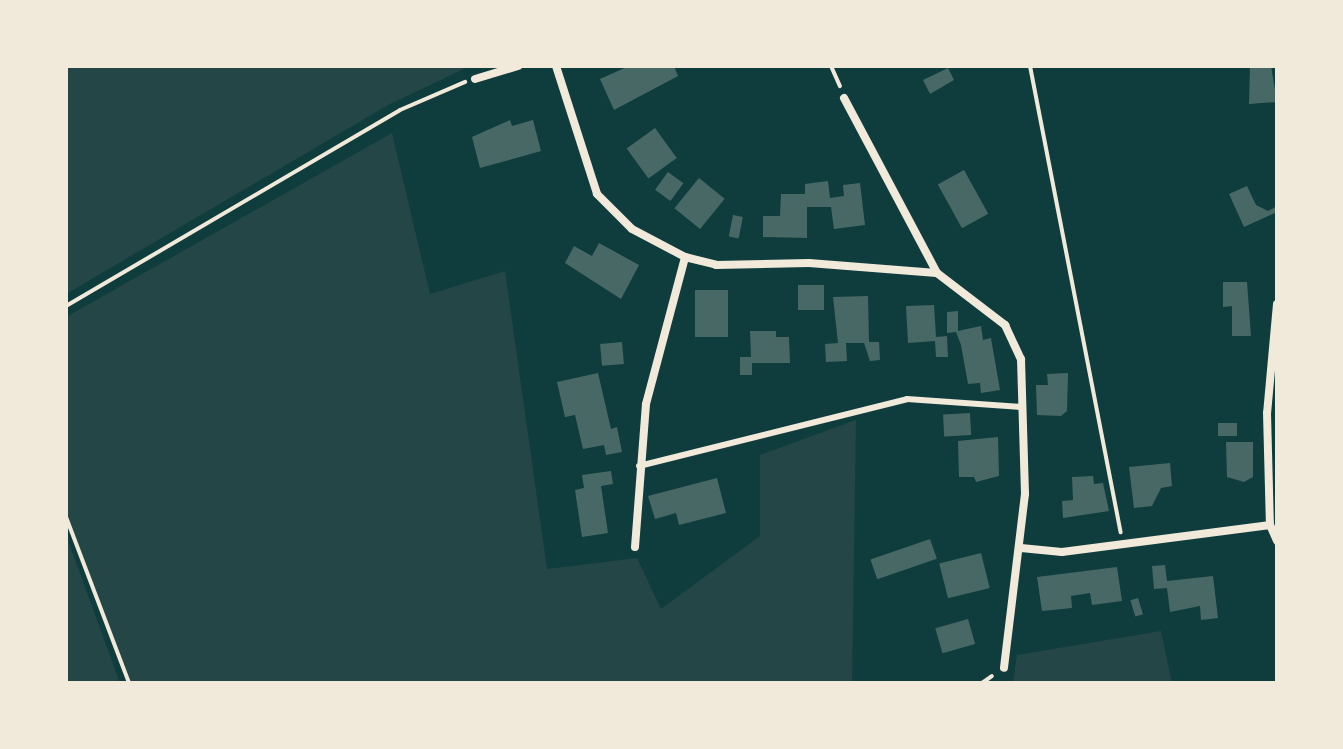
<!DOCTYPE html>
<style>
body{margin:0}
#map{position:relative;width:1343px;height:749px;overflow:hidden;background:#0f3d3e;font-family:"PT Sans Narrow",sans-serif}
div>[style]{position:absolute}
.green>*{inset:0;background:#244646}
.building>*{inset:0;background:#486865;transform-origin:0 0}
.path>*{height:4px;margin:-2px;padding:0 2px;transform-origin:2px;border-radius:2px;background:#f1e9da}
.service>*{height:6px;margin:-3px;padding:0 3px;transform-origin:3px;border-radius:3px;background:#f1e9da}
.minor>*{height:8px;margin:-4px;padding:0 4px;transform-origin:4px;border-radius:4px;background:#f1e9da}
span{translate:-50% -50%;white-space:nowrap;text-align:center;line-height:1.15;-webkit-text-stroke:6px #f1e9da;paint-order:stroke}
.frame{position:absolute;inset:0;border:68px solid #f1e9da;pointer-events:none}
</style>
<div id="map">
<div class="green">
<i style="clip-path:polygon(66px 66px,466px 66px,466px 68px,388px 105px,66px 294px)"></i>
<i style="clip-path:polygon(392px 133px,430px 294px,505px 271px,547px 569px,637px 558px,661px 609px,760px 536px,760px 455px,856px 420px,852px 683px,129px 683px,66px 511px,66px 317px)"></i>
<i style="clip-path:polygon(66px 535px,120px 683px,66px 683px)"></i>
<i style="clip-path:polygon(1161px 631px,1172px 683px,1013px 683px,1017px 655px)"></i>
</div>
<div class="building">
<i style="clip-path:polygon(629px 66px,674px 66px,678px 76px,614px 110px,600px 79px)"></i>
<i style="clip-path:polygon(1250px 66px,1271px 66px,1277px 102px,1249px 104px)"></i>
<i style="clip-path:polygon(948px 68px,954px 80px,930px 94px,923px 80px)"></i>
<i style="clip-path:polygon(510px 120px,512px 126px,533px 120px,541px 151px,480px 168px,472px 137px)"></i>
<i style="left:655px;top:128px;width:37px;height:35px;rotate:54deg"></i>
<i style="left:964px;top:170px;width:50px;height:30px;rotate:61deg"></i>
<i style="left:668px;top:172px;width:19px;height:22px;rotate:36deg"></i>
<i style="left:699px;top:178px;width:33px;height:39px;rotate:39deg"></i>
<i style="clip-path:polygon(828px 181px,830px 198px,844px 196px,843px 185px,860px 183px,865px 225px,834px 229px,831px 207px,807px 207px,807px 238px,763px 237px,763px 216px,780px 216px,781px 194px,805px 194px,805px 184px)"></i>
<i style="clip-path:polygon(1247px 186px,1256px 205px,1268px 211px,1277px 206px,1277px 225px,1275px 213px,1244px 227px,1229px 194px)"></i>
<i style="left:733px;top:215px;width:10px;height:22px;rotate:11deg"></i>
<i style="clip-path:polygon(599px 243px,639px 265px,621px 299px,565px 263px,574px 246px,592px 256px)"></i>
<i style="clip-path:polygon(1223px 282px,1247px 282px,1251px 336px,1232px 336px,1232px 306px,1223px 307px)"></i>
<i style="left:798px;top:285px;width:26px;height:25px"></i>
<i style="left:695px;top:290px;width:33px;height:47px"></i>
<i style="clip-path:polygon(868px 296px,869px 342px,879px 342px,880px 360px,870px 361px,864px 343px,846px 343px,847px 361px,826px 362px,825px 344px,838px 343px,833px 297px)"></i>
<i style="clip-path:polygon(934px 305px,936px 337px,947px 336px,948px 357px,936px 357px,935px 341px,908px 343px,906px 306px)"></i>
<i style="clip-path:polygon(958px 311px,958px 331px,981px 326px,983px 340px,991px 338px,1000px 390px,981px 393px,980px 383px,968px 384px,961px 345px,956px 332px,947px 333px,947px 312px)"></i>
<i style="clip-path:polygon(750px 331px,776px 331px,776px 337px,789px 337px,790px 363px,752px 363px,752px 375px,740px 375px,740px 357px,751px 357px)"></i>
<i style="left:622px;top:342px;width:22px;height:22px;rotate:85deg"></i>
<i style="clip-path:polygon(598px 373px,611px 429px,617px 427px,622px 452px,606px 455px,604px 445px,583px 449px,575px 415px,565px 417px,557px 382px)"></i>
<i style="clip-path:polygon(1068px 373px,1067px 411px,1061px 416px,1037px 415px,1036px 385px,1048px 385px,1047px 374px)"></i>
<i style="left:970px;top:413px;width:22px;height:27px;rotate:87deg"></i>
<i style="left:1218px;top:423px;width:19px;height:13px"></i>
<i style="clip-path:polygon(998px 437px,999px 476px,976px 482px,974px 477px,959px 477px,958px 441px)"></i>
<i style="clip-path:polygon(1226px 442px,1253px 442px,1253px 477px,1244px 482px,1227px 477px)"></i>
<i style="clip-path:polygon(1170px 463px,1172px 486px,1161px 488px,1152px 506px,1134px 508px,1129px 467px)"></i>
<i style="clip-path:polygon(611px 471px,613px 484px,601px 486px,608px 533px,582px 537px,575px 490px,584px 488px,582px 475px)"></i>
<i style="clip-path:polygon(1093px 476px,1094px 484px,1103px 483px,1109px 511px,1063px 518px,1062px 501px,1073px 500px,1072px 477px)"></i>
<i style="clip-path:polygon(717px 478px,726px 513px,679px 525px,676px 513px,655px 519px,648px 496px)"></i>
<i style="left:930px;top:539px;width:21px;height:63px;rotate:71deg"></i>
<i style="left:981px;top:553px;width:36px;height:43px;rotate:76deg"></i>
<i style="clip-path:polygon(1165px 565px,1167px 581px,1213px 576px,1218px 618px,1201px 620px,1200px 606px,1170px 612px,1167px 588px,1154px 589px,1152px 566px)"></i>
<i style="clip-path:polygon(1117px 567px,1122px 601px,1092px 605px,1090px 593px,1071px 596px,1072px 608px,1042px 611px,1037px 577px)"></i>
<i style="left:1138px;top:598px;width:17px;height:8px;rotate:73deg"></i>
<i style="left:968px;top:619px;width:26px;height:34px;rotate:74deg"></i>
</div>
<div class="path">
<i style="left:831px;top:66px;width:22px;rotate:66deg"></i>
<i style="left:1030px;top:66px;width:475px;rotate:79deg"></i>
<i style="left:66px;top:306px;width:387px;rotate:-30.4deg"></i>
<i style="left:400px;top:110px;width:71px;rotate:-23.3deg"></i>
<i style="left:66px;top:517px;width:178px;rotate:69.2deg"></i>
<i style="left:982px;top:683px;width:12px;rotate:-35deg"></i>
</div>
<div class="service">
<i style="left:639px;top:466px;width:276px;rotate:-14deg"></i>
<i style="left:907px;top:399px;width:115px;rotate:4deg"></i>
</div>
<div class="minor">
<i style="left:556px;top:66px;width:134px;rotate:72.2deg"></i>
<i style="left:597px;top:194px;width:49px;rotate:45deg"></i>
<i style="left:632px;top:229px;width:60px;rotate:27.8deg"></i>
<i style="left:685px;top:257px;width:32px;rotate:14deg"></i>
<i style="left:716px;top:265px;width:93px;rotate:-1.2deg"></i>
<i style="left:809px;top:263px;width:128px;rotate:4.5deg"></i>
<i style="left:937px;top:273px;width:86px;rotate:37.4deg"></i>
<i style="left:1005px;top:325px;width:38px;rotate:65deg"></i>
<i style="left:1021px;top:359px;width:135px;rotate:88.3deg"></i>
<i style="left:1025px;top:494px;width:175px;rotate:96.9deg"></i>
<i style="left:475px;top:79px;width:45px;rotate:-16.8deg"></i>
<i style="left:844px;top:98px;width:198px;rotate:62deg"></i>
<i style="left:1277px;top:304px;width:109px;rotate:95.2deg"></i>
<i style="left:1267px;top:413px;width:112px;rotate:88.5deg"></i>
<i style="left:1270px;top:525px;width:17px;rotate:66deg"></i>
<i style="left:635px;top:547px;width:143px;rotate:-85.6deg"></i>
<i style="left:646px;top:404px;width:152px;rotate:-75.1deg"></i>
<i style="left:1021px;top:548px;width:41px;rotate:5.6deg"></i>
<i style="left:1062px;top:552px;width:210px;rotate:-7.4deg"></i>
</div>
<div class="frame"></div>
</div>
